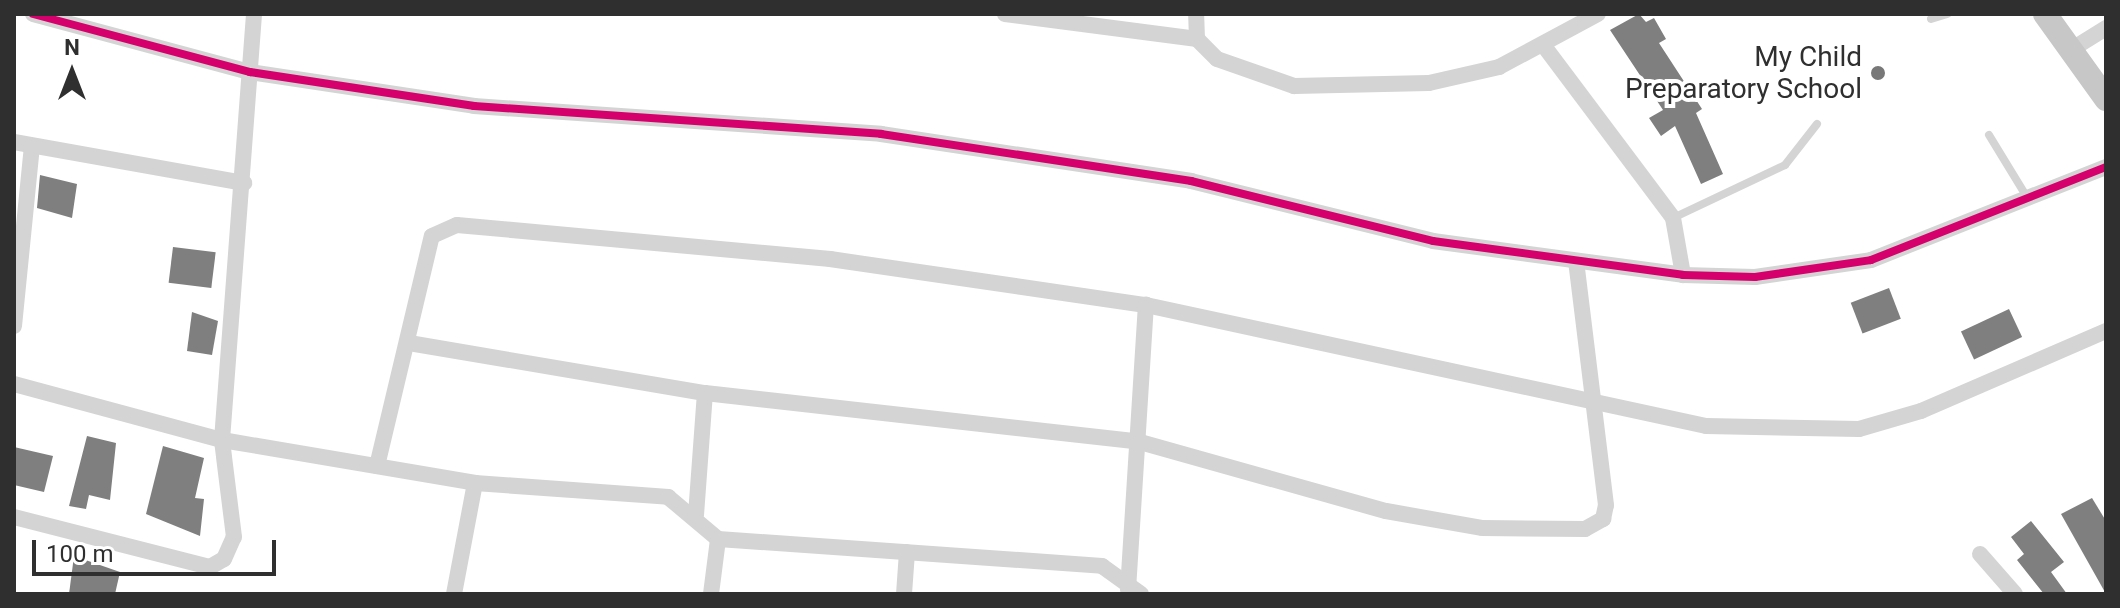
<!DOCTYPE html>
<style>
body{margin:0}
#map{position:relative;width:2120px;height:608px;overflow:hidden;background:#fff;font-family:Roboto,sans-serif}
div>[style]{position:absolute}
.building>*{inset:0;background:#7f7f7f;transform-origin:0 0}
.service>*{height:8px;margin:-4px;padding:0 4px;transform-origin:4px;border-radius:4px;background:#d4d4d4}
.minor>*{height:16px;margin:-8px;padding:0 8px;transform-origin:8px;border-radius:8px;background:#d4d4d4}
.primary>*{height:24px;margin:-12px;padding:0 12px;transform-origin:12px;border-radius:12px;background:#c7c7c7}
.cycleway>*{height:8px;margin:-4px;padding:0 4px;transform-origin:4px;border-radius:4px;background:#d6006c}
.dots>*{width:22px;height:22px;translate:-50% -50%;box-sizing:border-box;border:4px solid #fff;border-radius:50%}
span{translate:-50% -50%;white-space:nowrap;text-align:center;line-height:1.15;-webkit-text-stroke:8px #fff;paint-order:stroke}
.poi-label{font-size:28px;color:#2f2f2f}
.right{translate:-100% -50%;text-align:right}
.frame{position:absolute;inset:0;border:16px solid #2f2f2f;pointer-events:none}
.north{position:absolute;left:32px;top:32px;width:80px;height:80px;-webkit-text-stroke:6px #fff;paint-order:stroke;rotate:0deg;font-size:22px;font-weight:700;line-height:32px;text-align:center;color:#2f2f2f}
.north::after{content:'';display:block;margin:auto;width:28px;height:36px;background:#2f2f2f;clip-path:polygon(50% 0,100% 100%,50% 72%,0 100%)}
.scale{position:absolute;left:32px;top:540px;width:244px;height:36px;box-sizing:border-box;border:4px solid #2f2f2f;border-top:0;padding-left:10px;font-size:24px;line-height:28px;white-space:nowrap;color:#2f2f2f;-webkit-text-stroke:6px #fff;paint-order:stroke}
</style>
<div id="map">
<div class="building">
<i style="clip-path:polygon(1639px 14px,1646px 22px,1654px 18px,1666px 39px,1659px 43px,1702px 109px,1696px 113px,1723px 174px,1701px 184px,1675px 126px,1661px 136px,1649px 118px,1663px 110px,1610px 30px)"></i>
<i style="clip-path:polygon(40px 175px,77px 184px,72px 218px,37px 208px)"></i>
<i style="left:173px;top:247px;width:43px;height:36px;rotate:7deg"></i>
<i style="left:1889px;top:288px;width:33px;height:41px;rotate:69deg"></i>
<i style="left:2009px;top:309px;width:31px;height:53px;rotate:65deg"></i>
<i style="clip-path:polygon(192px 312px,218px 321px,212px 355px,187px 351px)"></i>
<i style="clip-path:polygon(87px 436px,116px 443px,110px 500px,89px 495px,86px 509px,69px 506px)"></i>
<i style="clip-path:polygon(163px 446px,204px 458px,195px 498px,204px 499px,200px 536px,146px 514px)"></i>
<i style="clip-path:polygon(14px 447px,53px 456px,44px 492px,14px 485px)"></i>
<i style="clip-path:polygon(2092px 498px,2106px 521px,2106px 594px,2061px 514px)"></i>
<i style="clip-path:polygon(2031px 521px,2064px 562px,2051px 572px,2067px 594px,2044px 594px,2017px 560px,2024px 554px,2011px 537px)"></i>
<i style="clip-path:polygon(74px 556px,120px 572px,115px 594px,69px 594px)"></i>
</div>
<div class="service">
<i style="left:1931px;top:19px;width:17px;rotate:-17deg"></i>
<i style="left:1989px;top:135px;width:75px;rotate:58.6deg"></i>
<i style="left:1673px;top:218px;width:124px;rotate:-25.3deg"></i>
<i style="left:1785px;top:165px;width:52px;rotate:-52deg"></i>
</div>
<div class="minor">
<i style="left:33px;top:14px;width:225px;rotate:15deg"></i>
<i style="left:250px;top:72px;width:227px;rotate:8.6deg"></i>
<i style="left:474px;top:106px;width:408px;rotate:3.9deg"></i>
<i style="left:881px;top:134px;width:314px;rotate:8.6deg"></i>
<i style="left:1191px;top:181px;width:249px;rotate:13.9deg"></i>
<i style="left:1433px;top:241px;width:252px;rotate:7.7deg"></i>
<i style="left:1683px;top:275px;width:72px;rotate:1.6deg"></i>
<i style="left:1755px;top:277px;width:117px;rotate:-8.3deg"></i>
<i style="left:1871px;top:260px;width:253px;rotate:-21.6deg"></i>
<i style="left:1005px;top:14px;width:194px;rotate:7.4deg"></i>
<i style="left:1197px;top:39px;width:25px;rotate:-92deg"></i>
<i style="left:1197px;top:39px;width:28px;rotate:45deg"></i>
<i style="left:1217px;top:59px;width:82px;rotate:19.3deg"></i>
<i style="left:1294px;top:86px;width:135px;rotate:-1.3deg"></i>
<i style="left:1429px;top:83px;width:72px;rotate:-12.9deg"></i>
<i style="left:1499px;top:67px;width:112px;rotate:-28.2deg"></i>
<i style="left:1544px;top:46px;width:215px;rotate:53.1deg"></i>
<i style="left:1673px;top:218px;width:58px;rotate:80deg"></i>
<i style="left:2069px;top:51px;width:44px;rotate:-31.9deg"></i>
<i style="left:14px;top:142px;width:234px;rotate:10.1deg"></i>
<i style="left:14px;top:326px;width:181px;rotate:-84.3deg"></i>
<i style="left:409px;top:343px;width:300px;rotate:9.6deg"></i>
<i style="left:705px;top:393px;width:438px;rotate:6.4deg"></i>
<i style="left:1140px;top:442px;width:255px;rotate:15.7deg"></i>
<i style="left:1386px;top:511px;width:97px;rotate:10deg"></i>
<i style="left:1482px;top:528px;width:103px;rotate:0.6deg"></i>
<i style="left:1585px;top:529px;width:21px;rotate:-29deg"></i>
<i style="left:1603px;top:519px;width:14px;rotate:-78deg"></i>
<i style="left:1606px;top:505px;width:245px;rotate:-97deg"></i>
<i style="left:14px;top:384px;width:215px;rotate:15.1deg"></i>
<i style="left:222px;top:440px;width:257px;rotate:9.6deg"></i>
<i style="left:475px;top:483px;width:194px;rotate:4.1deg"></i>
<i style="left:668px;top:497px;width:65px;rotate:40deg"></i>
<i style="left:718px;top:539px;width:385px;rotate:4deg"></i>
<i style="left:1102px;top:566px;width:48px;rotate:35.7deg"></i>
<i style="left:377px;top:466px;width:236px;rotate:-76.6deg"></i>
<i style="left:432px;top:236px;width:27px;rotate:-24deg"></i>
<i style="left:457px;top:225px;width:375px;rotate:5.2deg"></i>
<i style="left:830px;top:259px;width:319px;rotate:8.3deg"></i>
<i style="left:1146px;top:305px;width:573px;rotate:12.19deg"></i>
<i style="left:1706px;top:426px;width:153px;rotate:1.1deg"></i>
<i style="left:1859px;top:429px;width:65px;rotate:-16.2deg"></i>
<i style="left:1921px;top:411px;width:202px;rotate:-23.4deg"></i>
<i style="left:696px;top:515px;width:122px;rotate:-85.8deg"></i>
<i style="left:14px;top:517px;width:202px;rotate:14.3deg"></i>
<i style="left:210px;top:567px;width:16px;rotate:-30deg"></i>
<i style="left:224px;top:559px;width:24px;rotate:-66deg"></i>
<i style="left:234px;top:537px;width:98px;rotate:-97.1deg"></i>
<i style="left:222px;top:440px;width:427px;rotate:-85.7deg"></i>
<i style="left:1980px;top:554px;width:53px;rotate:48.8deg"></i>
<i style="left:1128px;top:590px;width:286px;rotate:-86.4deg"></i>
<i style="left:454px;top:594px;width:113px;rotate:-79.3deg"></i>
<i style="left:711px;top:594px;width:55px;rotate:-82.7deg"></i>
<i style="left:904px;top:594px;width:42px;rotate:-85.9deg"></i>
</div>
<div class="primary">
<i style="left:2045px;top:14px;width:105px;rotate:54.3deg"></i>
</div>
<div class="cycleway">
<i style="left:33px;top:14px;width:225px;rotate:15deg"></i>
<i style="left:250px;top:72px;width:227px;rotate:8.6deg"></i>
<i style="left:474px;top:106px;width:408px;rotate:3.9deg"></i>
<i style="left:881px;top:134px;width:314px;rotate:8.6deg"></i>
<i style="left:1191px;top:181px;width:249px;rotate:13.9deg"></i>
<i style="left:1433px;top:241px;width:252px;rotate:7.7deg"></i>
<i style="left:1683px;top:275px;width:72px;rotate:1.6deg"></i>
<i style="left:1755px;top:277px;width:117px;rotate:-8.3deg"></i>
<i style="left:1871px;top:260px;width:253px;rotate:-21.6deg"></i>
</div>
<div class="dots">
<i style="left:1878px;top:73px;background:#787878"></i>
</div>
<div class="poi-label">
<span class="right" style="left:1862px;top:73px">My Child<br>Preparatory School</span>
</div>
<div class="frame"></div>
<div class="north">N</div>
<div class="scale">100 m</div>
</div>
